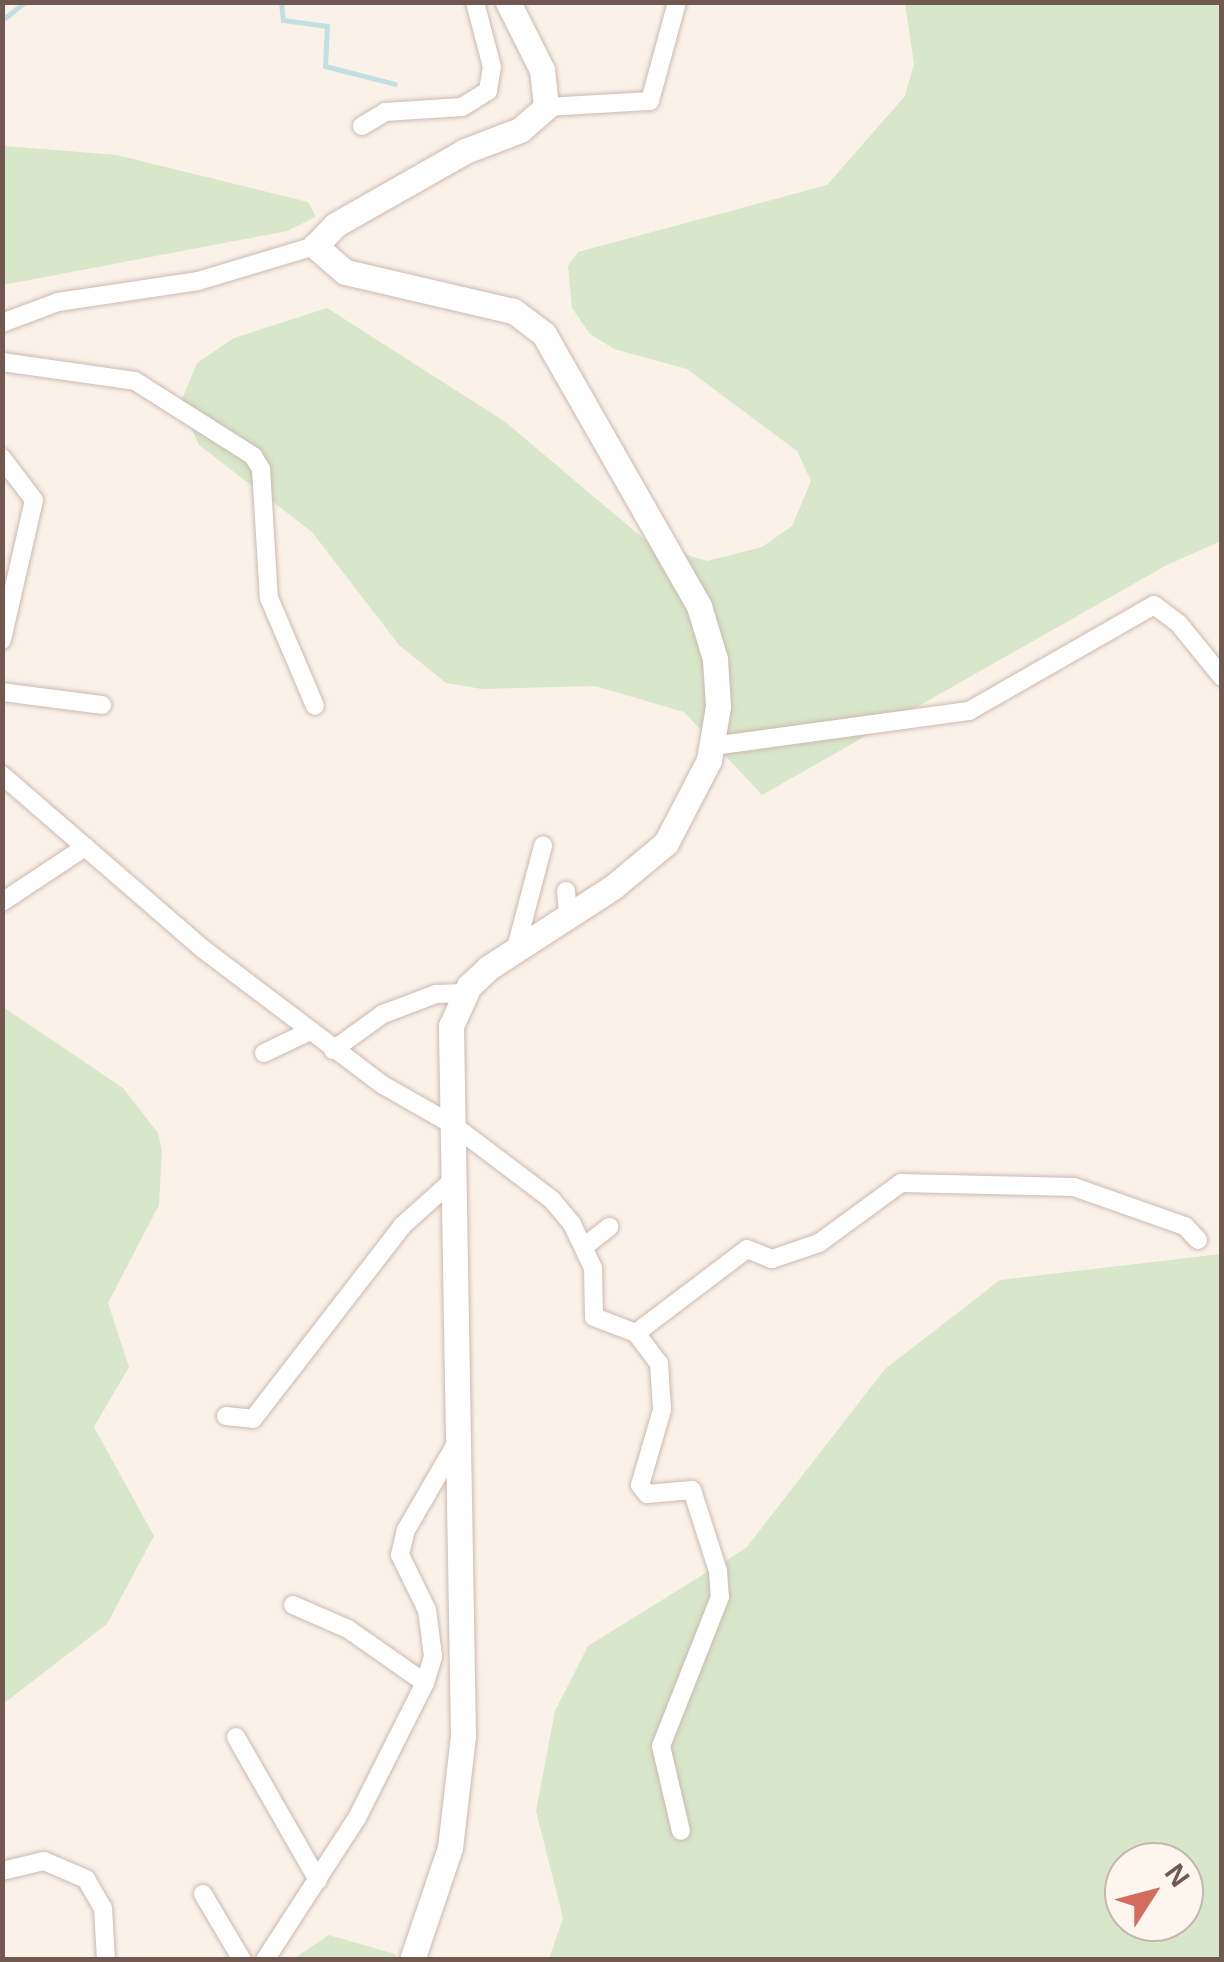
<!DOCTYPE html>
<style>
body{margin:0}
#map{position:relative;width:1224px;height:1962px;overflow:hidden;background:#faf2e9;font-family:Arial,sans-serif}
div>[style]{position:absolute}
.green>*{inset:0;background:#d8e6c9}
.stream>*{height:5px;margin:-2.5px;padding:0 2.5px;transform-origin:2.5px;border-radius:2.5px;background:#c0e0e1}
.roads{filter:drop-shadow(0 0 2px #cbb9b0) drop-shadow(0 0 2px #cbb9b0)}
.street>*{height:18px;margin:-9px;padding:0 9px;transform-origin:9px;border-radius:9px;background:#fff}
.secondary>*{height:25px;margin:-12.5px;padding:0 12.5px;transform-origin:12.5px;border-radius:12.5px;background:#fff}
span{translate:-50% -50%;white-space:nowrap;text-align:center;line-height:1.15;-webkit-text-stroke:9px #fdf6ef;paint-order:stroke}
.frame{position:absolute;inset:0;border:5px solid #715850;pointer-events:none}
.north{position:absolute;left:1104px;top:1842px;width:100px;height:100px;box-sizing:border-box;background:#fdf6ef;border:2px solid #c5b7af;border-radius:50%;rotate:54deg;font-size:28px;font-weight:700;line-height:40px;text-align:center;color:#715850}
.north::after{content:'';display:block;margin:auto;width:35px;height:45px;background:#d46c5d;clip-path:polygon(50% 0,100% 100%,50% 72%,0 100%)}
</style>
<div id="map">
<div class="green">
<i style="clip-path:polygon(905px 3px,1221px 3px,1221px 541px,1167px 565px,762px 795px,684px 712px,595px 686px,482px 689px,446px 683px,399px 645px,312px 532px,199px 445px,180px 404px,197px 363px,234px 338px,327px 308px,504px 421px,650px 544px,707px 561px,762px 547px,792px 526px,811px 481px,797px 451px,687px 369px,614px 349px,590px 334px,572px 308px,568px 266px,578px 252px,827px 185px,905px 96px,914px 64px)"></i>
<i style="clip-path:polygon(5px 146px,117px 155px,308px 202px,316px 217px,287px 231px,3px 285px)"></i>
<i style="clip-path:polygon(3px 1007px,123px 1088px,158px 1133px,162px 1150px,159px 1205px,108px 1303px,129px 1367px,94px 1427px,154px 1536px,107px 1624px,3px 1704px)"></i>
<i style="clip-path:polygon(evenodd,1221px 1254px,1221px 1959px,549px 1959px,563px 1918px,536px 1811px,555px 1711px,588px 1646px,746px 1548px,885px 1369px,1000px 1280px,1221px 1254px,1124px 1862px,1184px 1862px,1184px 1922px,1124px 1922px,1124px 1862px)"></i>
<i style="clip-path:polygon(329px 1935px,395px 1954px,396px 1959px,293px 1959px)"></i>
</div>
<div class="stream">
<i style="left:281px;top:2px;width:18px;rotate:84deg"></i>
<i style="left:283px;top:20px;width:44px;rotate:7.8deg"></i>
<i style="left:327px;top:26px;width:40px;rotate:92.9deg"></i>
<i style="left:325px;top:66px;width:72px;rotate:14.4deg"></i>
<i style="left:2px;top:20px;width:29px;rotate:-38deg"></i>
</div>
<div class="roads">
<div class="street">
<i style="left:546px;top:107px;width:104px;rotate:-3.3deg"></i>
<i style="left:650px;top:101px;width:103px;rotate:-74.7deg"></i>
<i style="left:362px;top:126px;width:27px;rotate:-31deg"></i>
<i style="left:385px;top:112px;width:77px;rotate:-3.7deg"></i>
<i style="left:462px;top:107px;width:31px;rotate:-32deg"></i>
<i style="left:488px;top:91px;width:24px;rotate:-81deg"></i>
<i style="left:492px;top:67px;width:67px;rotate:-104.7deg"></i>
<i style="left:2px;top:323px;width:60px;rotate:-20.6deg"></i>
<i style="left:58px;top:302px;width:142px;rotate:-8.5deg"></i>
<i style="left:198px;top:281px;width:122px;rotate:-16.7deg"></i>
<i style="left:2px;top:362px;width:134px;rotate:8.1deg"></i>
<i style="left:135px;top:381px;width:140px;rotate:32.4deg"></i>
<i style="left:253px;top:456px;width:15px;rotate:58deg"></i>
<i style="left:261px;top:469px;width:129px;rotate:86.5deg"></i>
<i style="left:269px;top:598px;width:117px;rotate:66.9deg"></i>
<i style="left:2px;top:458px;width:53px;rotate:52.7deg"></i>
<i style="left:34px;top:500px;width:144px;rotate:102.9deg"></i>
<i style="left:2px;top:692px;width:101px;rotate:7.4deg"></i>
<i style="left:713px;top:746px;width:258px;rotate:-7.8deg"></i>
<i style="left:969px;top:711px;width:213px;rotate:-29.8deg"></i>
<i style="left:1154px;top:605px;width:31px;rotate:37deg"></i>
<i style="left:1179px;top:624px;width:68px;rotate:50.9deg"></i>
<i style="left:2px;top:775px;width:266px;rotate:40.9deg"></i>
<i style="left:203px;top:949px;width:226px;rotate:37.1deg"></i>
<i style="left:383px;top:1085px;width:81px;rotate:29.7deg"></i>
<i style="left:453px;top:1125px;width:124px;rotate:37.1deg"></i>
<i style="left:552px;top:1200px;width:31px;rotate:50deg"></i>
<i style="left:572px;top:1224px;width:49px;rotate:64.5deg"></i>
<i style="left:593px;top:1268px;width:49px;rotate:88.8deg"></i>
<i style="left:594px;top:1317px;width:45px;rotate:20.9deg"></i>
<i style="left:636px;top:1333px;width:38px;rotate:53deg"></i>
<i style="left:659px;top:1363px;width:47px;rotate:86.3deg"></i>
<i style="left:662px;top:1410px;width:78px;rotate:106.3deg"></i>
<i style="left:640px;top:1485px;width:11px;rotate:52deg"></i>
<i style="left:647px;top:1494px;width:45px;rotate:-5.1deg"></i>
<i style="left:692px;top:1490px;width:85px;rotate:72.2deg"></i>
<i style="left:718px;top:1571px;width:26px;rotate:86deg"></i>
<i style="left:720px;top:1597px;width:160px;rotate:111.6deg"></i>
<i style="left:661px;top:1746px;width:87px;rotate:76.8deg"></i>
<i style="left:566px;top:891px;width:23px;rotate:85deg"></i>
<i style="left:2px;top:902px;width:100px;rotate:-33.5deg"></i>
<i style="left:516px;top:948px;width:106px;rotate:-75.2deg"></i>
<i style="left:333px;top:1050px;width:62px;rotate:-35.8deg"></i>
<i style="left:383px;top:1014px;width:57px;rotate:-20.7deg"></i>
<i style="left:436px;top:994px;width:28px;rotate:-2deg"></i>
<i style="left:264px;top:1053px;width:49px;rotate:-25.5deg"></i>
<i style="left:585px;top:1246px;width:31px;rotate:-38deg"></i>
<i style="left:636px;top:1333px;width:139px;rotate:-37.1deg"></i>
<i style="left:747px;top:1249px;width:27px;rotate:22deg"></i>
<i style="left:772px;top:1259px;width:50px;rotate:-18.8deg"></i>
<i style="left:819px;top:1243px;width:102px;rotate:-36.2deg"></i>
<i style="left:901px;top:1183px;width:173px;rotate:1.3deg"></i>
<i style="left:1074px;top:1187px;width:118px;rotate:19.4deg"></i>
<i style="left:1185px;top:1226px;width:19px;rotate:47deg"></i>
<i style="left:226px;top:1416px;width:27px;rotate:6deg"></i>
<i style="left:253px;top:1419px;width:244px;rotate:-52.3deg"></i>
<i style="left:402px;top:1226px;width:67px;rotate:-42deg"></i>
<i style="left:293px;top:1605px;width:60px;rotate:23.6deg"></i>
<i style="left:348px;top:1629px;width:94px;rotate:35deg"></i>
<i style="left:236px;top:1737px;width:165px;rotate:60.2deg"></i>
<i style="left:2px;top:1871px;width:43px;rotate:-13.4deg"></i>
<i style="left:44px;top:1861px;width:46px;rotate:23.2deg"></i>
<i style="left:86px;top:1879px;width:34px;rotate:60deg"></i>
<i style="left:103px;top:1908px;width:52px;rotate:86.7deg"></i>
<i style="left:203px;top:1894px;width:77px;rotate:59.4deg"></i>
<i style="left:265px;top:1960px;width:169px;rotate:-57.1deg"></i>
<i style="left:357px;top:1818px;width:151px;rotate:-63.3deg"></i>
<i style="left:425px;top:1683px;width:28px;rotate:-73deg"></i>
<i style="left:433px;top:1656px;width:46px;rotate:-97.4deg"></i>
<i style="left:427px;top:1610px;width:61px;rotate:-116.1deg"></i>
<i style="left:400px;top:1555px;width:26px;rotate:-77deg"></i>
<i style="left:406px;top:1530px;width:102px;rotate:-59.9deg"></i>
</div>
<div class="secondary">
<i style="left:412px;top:1960px;width:118px;rotate:-71.3deg"></i>
<i style="left:450px;top:1848px;width:113px;rotate:-83.4deg"></i>
<i style="left:463px;top:1736px;width:710px;rotate:-90.97deg"></i>
<i style="left:451px;top:1026px;width:44px;rotate:-65.8deg"></i>
<i style="left:469px;top:986px;width:26px;rotate:-43deg"></i>
<i style="left:488px;top:968px;width:149px;rotate:-32.9deg"></i>
<i style="left:613px;top:887px;width:69px;rotate:-39.7deg"></i>
<i style="left:666px;top:843px;width:93px;rotate:-62.6deg"></i>
<i style="left:709px;top:760px;width:55px;rotate:-80.5deg"></i>
<i style="left:718px;top:706px;width:47px;rotate:-93.7deg"></i>
<i style="left:715px;top:659px;width:55px;rotate:-106.8deg"></i>
<i style="left:699px;top:606px;width:313px;rotate:-119.7deg"></i>
<i style="left:544px;top:334px;width:39px;rotate:-143deg"></i>
<i style="left:513px;top:311px;width:172px;rotate:-166.9deg"></i>
<i style="left:345px;top:272px;width:40px;rotate:-139deg"></i>
<i style="left:315px;top:246px;width:29px;rotate:-46deg"></i>
<i style="left:335px;top:225px;width:150px;rotate:-29.6deg"></i>
<i style="left:465px;top:151px;width:59px;rotate:-20.9deg"></i>
<i style="left:520px;top:130px;width:35px;rotate:-41deg"></i>
<i style="left:546px;top:107px;width:37px;rotate:-96deg"></i>
<i style="left:542px;top:70px;width:76px;rotate:-116.6deg"></i>
</div>
</div>
<div class="frame"></div>
<div class="north">N</div>
</div>
